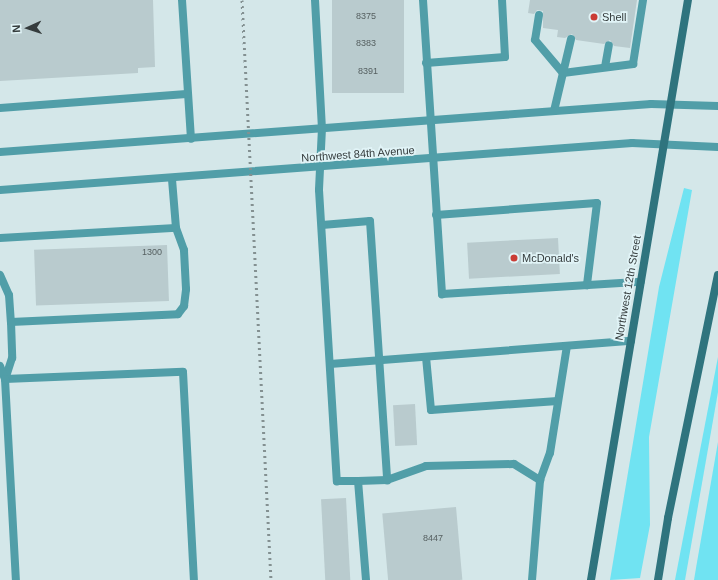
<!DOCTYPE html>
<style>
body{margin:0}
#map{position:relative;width:718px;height:580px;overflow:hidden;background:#d4e7e9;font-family:Helvetica,sans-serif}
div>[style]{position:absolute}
.green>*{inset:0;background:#70e3f2}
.building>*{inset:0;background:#b9cbce;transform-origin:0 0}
.lane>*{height:8px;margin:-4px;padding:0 4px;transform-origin:4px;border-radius:4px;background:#519ea8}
.street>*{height:8px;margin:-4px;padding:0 4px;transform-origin:4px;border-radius:4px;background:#519ea8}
.secondary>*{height:8px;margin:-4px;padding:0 4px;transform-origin:4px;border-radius:4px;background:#2f747e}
.rail>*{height:3px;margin-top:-1.5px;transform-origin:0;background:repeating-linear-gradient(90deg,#839091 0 2px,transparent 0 6px)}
.dots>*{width:11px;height:11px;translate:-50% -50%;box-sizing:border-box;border:2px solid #e1f4f7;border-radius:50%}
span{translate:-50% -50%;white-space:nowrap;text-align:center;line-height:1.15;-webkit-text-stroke:3.5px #e1f4f7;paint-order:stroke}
.number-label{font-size:9px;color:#566061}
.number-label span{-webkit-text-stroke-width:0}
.poi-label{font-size:11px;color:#353c3d}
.left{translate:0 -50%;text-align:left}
.street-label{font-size:11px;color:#353c3d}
.north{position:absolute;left:8px;top:8px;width:40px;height:40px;-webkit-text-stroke:3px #e1f4f7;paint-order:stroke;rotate:267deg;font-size:11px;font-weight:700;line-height:16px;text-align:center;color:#353c3d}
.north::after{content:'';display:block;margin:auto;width:14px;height:18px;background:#353c3d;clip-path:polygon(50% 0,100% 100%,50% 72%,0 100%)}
</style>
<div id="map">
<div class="green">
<i style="clip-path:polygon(684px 188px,692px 190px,649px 437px,650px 525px,640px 578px,610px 580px,659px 287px)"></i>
<i style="clip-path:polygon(718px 357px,718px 392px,685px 580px,675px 580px)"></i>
<i style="clip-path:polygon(718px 442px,718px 580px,694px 580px,696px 568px)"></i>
</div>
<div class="building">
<i style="clip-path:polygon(0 0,153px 0,155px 67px,138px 68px,138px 73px,0 81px)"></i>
<i style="left:332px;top:0;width:72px;height:93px"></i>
<i style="clip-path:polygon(530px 0,637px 0,630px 48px,614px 46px,610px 40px,604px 44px,576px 40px,572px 34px,565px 38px,557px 37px,558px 30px,543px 28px,543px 11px,537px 10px,534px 14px,528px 13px)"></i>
<i style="left:558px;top:238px;width:36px;height:91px;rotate:87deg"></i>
<i style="left:167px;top:245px;width:56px;height:133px;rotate:88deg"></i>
<i style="left:415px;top:404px;width:41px;height:22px;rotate:87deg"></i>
<i style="left:346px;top:498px;width:82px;height:25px;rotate:87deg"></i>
<i style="left:456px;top:507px;width:73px;height:74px;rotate:85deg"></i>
</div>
<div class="lane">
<i style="left:182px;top:0;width:139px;rotate:86.3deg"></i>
<i style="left:315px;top:0;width:128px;rotate:86.9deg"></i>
<i style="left:322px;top:128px;width:62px;rotate:92.8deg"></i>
<i style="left:319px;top:190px;width:292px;rotate:86.5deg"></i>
<i style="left:337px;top:481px;width:21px"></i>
<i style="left:423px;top:0;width:295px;rotate:86.3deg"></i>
<i style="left:442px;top:294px;width:199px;rotate:-3.5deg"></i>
<i style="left:539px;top:15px;width:25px;rotate:99deg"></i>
<i style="left:535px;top:40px;width:43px;rotate:49.7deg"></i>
<i style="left:563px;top:73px;width:71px;rotate:-7.3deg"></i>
<i style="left:633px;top:64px;width:65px;rotate:-81.1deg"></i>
<i style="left:426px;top:63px;width:79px;rotate:-4.3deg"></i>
<i style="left:505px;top:57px;width:57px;rotate:-93deg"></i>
<i style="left:605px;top:67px;width:22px;rotate:-80deg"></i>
<i style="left:0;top:108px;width:187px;rotate:-4.3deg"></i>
<i style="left:554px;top:111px;width:74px;rotate:-76.7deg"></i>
<i style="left:436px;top:215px;width:161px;rotate:-4.3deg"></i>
<i style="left:597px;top:203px;width:83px;rotate:97deg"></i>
<i style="left:322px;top:225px;width:48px;rotate:-4.8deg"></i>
<i style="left:370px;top:221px;width:260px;rotate:86.2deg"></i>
<i style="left:0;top:238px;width:176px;rotate:-3.3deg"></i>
<i style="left:11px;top:322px;width:167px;rotate:-2.7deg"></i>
<i style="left:178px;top:314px;width:10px;rotate:-53deg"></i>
<i style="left:184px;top:306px;width:17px;rotate:-83deg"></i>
<i style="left:186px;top:289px;width:39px;rotate:-93deg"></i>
<i style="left:184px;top:250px;width:23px;rotate:-110deg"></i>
<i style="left:176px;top:228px;width:49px;rotate:-94.7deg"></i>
<i style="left:426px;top:357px;width:53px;rotate:84.6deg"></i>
<i style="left:431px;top:410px;width:127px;rotate:-4.1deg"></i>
<i style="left:330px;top:364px;width:302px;rotate:-4.4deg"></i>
<i style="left:5px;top:379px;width:178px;rotate:-2.3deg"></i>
<i style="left:183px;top:372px;width:208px;rotate:87deg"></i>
<i style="left:366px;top:580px;width:99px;rotate:-94.6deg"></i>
<i style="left:358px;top:481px;width:29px;rotate:-2deg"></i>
<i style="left:387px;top:480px;width:41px;rotate:-19.7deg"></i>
<i style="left:426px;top:466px;width:88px;rotate:-1.3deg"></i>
<i style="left:514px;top:464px;width:31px;rotate:32deg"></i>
<i style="left:532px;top:580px;width:100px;rotate:-85.4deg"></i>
<i style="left:540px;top:480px;width:29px;rotate:-70deg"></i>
<i style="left:550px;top:453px;width:108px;rotate:-81deg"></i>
</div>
<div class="street">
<i style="left:0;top:152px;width:653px;rotate:-4.22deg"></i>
<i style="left:651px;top:104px;width:67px;rotate:1.7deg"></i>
<i style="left:0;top:190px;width:634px;rotate:-4.25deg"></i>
<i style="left:632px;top:143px;width:86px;rotate:2.7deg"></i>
<i style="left:0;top:275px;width:22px;rotate:66deg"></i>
<i style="left:9px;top:295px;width:27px;rotate:86deg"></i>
<i style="left:11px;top:322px;width:36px;rotate:88deg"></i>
<i style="left:12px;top:358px;width:22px;rotate:108deg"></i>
<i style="left:0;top:366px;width:14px;rotate:69deg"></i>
<i style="left:5px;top:379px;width:201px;rotate:86.9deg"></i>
</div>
<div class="secondary">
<i style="left:591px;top:580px;width:588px;rotate:-80.51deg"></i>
<i style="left:658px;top:580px;width:63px;rotate:-80.8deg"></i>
<i style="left:668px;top:518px;width:248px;rotate:-78.4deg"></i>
</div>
<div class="rail">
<i style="left:242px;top:0;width:581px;rotate:87.14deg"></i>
</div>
<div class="dots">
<i style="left:594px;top:17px;background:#ca3c35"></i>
<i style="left:514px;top:258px;background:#ca3c35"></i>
</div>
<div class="number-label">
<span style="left:366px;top:16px">8375</span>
<span style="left:366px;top:43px">8383</span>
<span style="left:368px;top:71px">8391</span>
<span style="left:152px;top:252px">1300</span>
<span style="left:433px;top:538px">8447</span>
</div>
<div class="poi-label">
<span class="left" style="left:602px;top:17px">Shell</span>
<span class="left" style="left:522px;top:258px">McDonald's</span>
</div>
<div class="street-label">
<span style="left:358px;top:154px;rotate:-4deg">Northwest 84th Avenue</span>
<span style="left:628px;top:288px;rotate:-80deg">Northwest 12th Street</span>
</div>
<div class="north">N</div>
</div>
